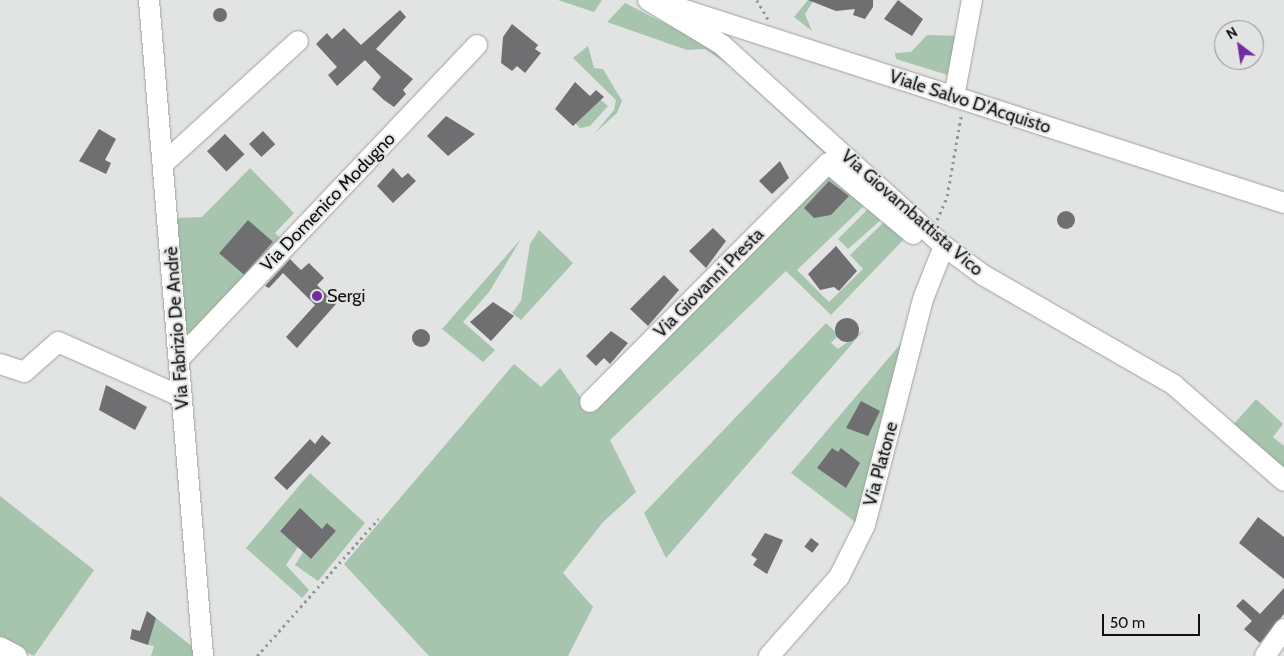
<!DOCTYPE html>
<meta charset="utf-8">
<style>
body{margin:0}
#map{position:relative;width:1284px;height:656px;overflow:hidden;background:#e1e4e2;font-family:Cabin,sans-serif}
div>[style]{position:absolute}
.green>*{inset:0;background:#a6c4ae}
.building>*{inset:0;background:#6f6e71;transform-origin:0 0}
.round{border-radius:50%}
.path>*{height:2.5px;margin-top:-1.25px;transform-origin:0;background:repeating-linear-gradient(90deg,#949795 0 2.5px,transparent 0 6.5px)}
.roads{filter:drop-shadow(0 0 1px #9ea19f) drop-shadow(0 0 1px #9ea19f)}
.minor>*{height:20px;margin:-10px;padding:0 10px;transform-origin:10px;border-radius:10px;background:#fff}
.dots>*{width:14px;height:14px;translate:-50% -50%;box-sizing:border-box;border:2px solid #e1e4e2;border-radius:50%}
span{translate:-50% -50%;white-space:nowrap;text-align:center;line-height:1.15;-webkit-text-stroke:4px #e1e4e2;paint-order:stroke}
.street-label{font-size:18px;color:#0f100f}
.poi-label{font-size:18px;color:#0f100f}
.left{translate:0 -50%;text-align:left}
.north{position:absolute;left:1214px;top:20px;width:50px;height:50px;box-sizing:border-box;background:#e1e4e2;border:1px solid #8d8f8e;border-radius:50%;rotate:329deg;font-size:14px;font-weight:700;line-height:20px;text-align:center;color:#0f100f}
.north::after{content:'';display:block;margin:auto;width:18px;height:22px;background:#722c9f;clip-path:polygon(50% 0,100% 100%,50% 72%,0 100%)}
.scale{position:absolute;left:1102px;top:614px;width:98px;height:22px;box-sizing:border-box;border:2px solid #0f100f;border-top:0;padding-left:6px;font-size:15px;line-height:18px;white-space:nowrap;color:#0f100f;-webkit-text-stroke:4px #e1e4e2;paint-order:stroke}
</style>
<div id="map">
<div class="green">
<i style="clip-path:polygon(558px 0,602px 0,594px 12px)"></i>
<i style="clip-path:polygon(808px 0,814px 0,805px 14px,812px 31px,794px 17px)"></i>
<i style="clip-path:polygon(625px 3px,709px 46px,844px 164px,837px 165px,730px 66px,705px 49px,687px 50px,607px 22px)"></i>
<i style="clip-path:polygon(927px 35px,961px 36px,951px 76px,896px 59px,895px 53px,911px 52px)"></i>
<i style="clip-path:polygon(588px 46px,594px 68px,603px 69px,622px 101px,617px 113px,595px 133px,614px 110px,616px 100px,573px 58px)"></i>
<i style="clip-path:polygon(601px 100px,608px 106px,590px 126px,580px 128px,575px 123px)"></i>
<i style="clip-path:polygon(250px 168px,294px 213px,275px 233px,282px 240px,192px 336px,183px 327px,175px 218px,202px 217px)"></i>
<i style="clip-path:polygon(831px 172px,866px 204px,797px 270px,829px 302px,863px 269px,850px 255px,886px 220px,908px 235px,831px 315px,786px 271px,610px 440px,636px 492px,603px 522px,563px 573px,593px 607px,568px 656px,429px 656px,344px 564px,514px 364px,541px 387px,560px 368px,590px 411px)"></i>
<i style="clip-path:polygon(870px 207px,883px 218px,848px 249px,838px 239px)"></i>
<i style="clip-path:polygon(539px 230px,573px 263px,521px 320px,512px 313px,521px 301px,530px 244px)"></i>
<i style="clip-path:polygon(521px 239px,489px 292px,463px 322px,495px 350px,483px 362px,442px 329px)"></i>
<i style="clip-path:polygon(826px 323px,839px 335px,831px 343px,838px 349px,864px 330px,666px 558px,644px 513px)"></i>
<i style="clip-path:polygon(903px 341px,859px 525px,791px 473px)"></i>
<i style="clip-path:polygon(1256px 399px,1283px 424px,1273px 437px,1284px 446px,1284px 473px,1233px 425px)"></i>
<i style="clip-path:polygon(310px 473px,365px 523px,318px 581px,295px 565px,303px 552px,311px 559px,336px 531px,327px 524px,322px 529px,300px 509px,280px 530px,298px 547px,286px 565px,309px 590px,302px 598px,246px 548px)"></i>
<i style="clip-path:polygon(0 496px,94px 570px,34px 656px,0 639px)"></i>
<i style="clip-path:polygon(156px 618px,193px 647px,194px 656px,151px 656px,154px 646px,148px 645px)"></i>
</div>
<div class="building">
<i style="clip-path:polygon(808px 0,873px 0,873px 7px,865px 19px,853px 15px,855px 9px,836px 11px)"></i>
<i style="clip-path:polygon(898px 0,923px 19px,912px 36px,884px 19px)"></i>
<i class="round" style="left:213px;top:8px;width:14px;height:14px"></i>
<i style="clip-path:polygon(400px 10px,406px 17px,376px 49px,413px 79px,403px 90px,406px 94px,394px 107px,384px 100px,372px 89px,381px 77px,365px 60px,337px 86px,328px 75px,337px 67px,316px 44px,327px 33px,332px 39px,344px 28px,361px 45px)"></i>
<i style="clip-path:polygon(512px 24px,538px 45px,535px 49px,541px 53px,525px 73px,517px 66px,512px 71px,501px 63px,503px 37px)"></i>
<i style="clip-path:polygon(575px 82px,590px 96px,596px 90px,604px 97px,573px 126px,555px 109px)"></i>
<i style="clip-path:polygon(446px 116px,475px 134px,448px 156px,427px 136px)"></i>
<i style="clip-path:polygon(99px 129px,116px 139px,105px 160px,111px 163px,106px 174px,79px 161px)"></i>
<i style="left:263px;top:131px;width:18px;height:19px;rotate:47deg"></i>
<i style="left:225px;top:134px;width:28px;height:25px;rotate:46deg"></i>
<i style="clip-path:polygon(780px 161px,789px 178px,772px 194px,759px 181px)"></i>
<i style="clip-path:polygon(393px 168px,402px 178px,408px 173px,416px 181px,393px 203px,377px 186px)"></i>
<i style="clip-path:polygon(829px 181px,849px 196px,831px 215px,814px 218px,804px 208px)"></i>
<i class="round" style="left:1057px;top:211px;width:18px;height:18px"></i>
<i style="left:248px;top:220px;width:33px;height:44px;rotate:41deg"></i>
<i style="clip-path:polygon(713px 228px,726px 241px,706px 268px,689px 251px)"></i>
<i style="clip-path:polygon(836px 246px,857px 271px,839px 291px,834px 287px,820px 290px,808px 274px)"></i>
<i style="clip-path:polygon(290px 259px,301px 270px,309px 263px,324px 278px,317px 285px,336px 304px,297px 348px,286px 337px,315px 305px,283px 273px,269px 288px,265px 286px)"></i>
<i style="clip-path:polygon(664px 275px,679px 290px,648px 326px,630px 309px)"></i>
<i style="clip-path:polygon(493px 302px,514px 316px,491px 341px,470px 322px)"></i>
<i class="round" style="left:835px;top:318px;width:24px;height:24px"></i>
<i class="round" style="left:412px;top:329px;width:18px;height:18px"></i>
<i style="clip-path:polygon(611px 331px,628px 343px,610px 364px,604px 358px,596px 366px,586px 356px)"></i>
<i style="clip-path:polygon(106px 385px,147px 407px,135px 430px,99px 410px)"></i>
<i style="clip-path:polygon(861px 401px,880px 411px,868px 436px,846px 428px)"></i>
<i style="clip-path:polygon(322px 435px,331px 443px,287px 490px,274px 478px,310px 439px,315px 444px)"></i>
<i style="clip-path:polygon(832px 448px,838px 452px,841px 448px,860px 463px,846px 488px,817px 468px)"></i>
<i style="clip-path:polygon(300px 508px,322px 529px,327px 523px,336px 531px,311px 559px,280px 531px)"></i>
<i style="clip-path:polygon(1258px 517px,1284px 537px,1284px 579px,1239px 543px)"></i>
<i style="clip-path:polygon(765px 533px,783px 540px,767px 574px,753px 565px,757px 559px,751px 555px)"></i>
<i style="left:811px;top:538px;width:10px;height:11px;rotate:37deg"></i>
<i style="clip-path:polygon(1284px 588px,1284px 614px,1260px 643px,1244px 629px,1252px 621px,1236px 606px,1243px 599px,1260px 614px)"></i>
<i style="clip-path:polygon(147px 611px,156px 618px,148px 645px,130px 639px,132px 629px,140px 631px)"></i>
</div>
<div class="path">
<i style="left:757px;top:0;width:22px;rotate:60deg"></i>
<i style="left:937px;top:220px;width:26px;rotate:-67deg"></i>
<i style="left:947px;top:196px;width:81px;rotate:-80.1deg"></i>
<i style="left:257px;top:656px;width:183px;rotate:-48.5deg"></i>
</div>
<div class="roads">
<div class="minor">
<i style="left:149px;top:0;width:658px;rotate:85.29deg"></i>
<i style="left:648px;top:0;width:85px;rotate:31.1deg"></i>
<i style="left:721px;top:44px;width:301px;rotate:42.2deg"></i>
<i style="left:944px;top:246px;width:49px;rotate:36.6deg"></i>
<i style="left:983px;top:275px;width:220px;rotate:29.9deg"></i>
<i style="left:1174px;top:385px;width:146px;rotate:41.1deg"></i>
<i style="left:660px;top:2px;width:656px;rotate:17.85deg"></i>
<i style="left:954px;top:97px;width:99px;rotate:-79.5deg"></i>
<i style="left:164px;top:163px;width:181px;rotate:-42.3deg"></i>
<i style="left:179px;top:359px;width:433px;rotate:-46.5deg"></i>
<i style="left:0;top:364px;width:25px;rotate:18deg"></i>
<i style="left:24px;top:372px;width:45px;rotate:-41.4deg"></i>
<i style="left:58px;top:342px;width:136px;rotate:23.9deg"></i>
<i style="left:590px;top:402px;width:337px;rotate:-45.1deg"></i>
<i style="left:828px;top:163px;width:111px;rotate:39.9deg"></i>
<i style="left:0;top:647px;width:19px;rotate:28deg"></i>
<i style="left:769px;top:656px;width:106px;rotate:-48.5deg"></i>
<i style="left:839px;top:577px;width:58px;rotate:-63.4deg"></i>
<i style="left:865px;top:525px;width:233px;rotate:-75.6deg"></i>
<i style="left:923px;top:299px;width:57px;rotate:-68.4deg"></i>
<i style="left:1265px;top:656px;width:33px;rotate:-55deg"></i>
</div>
</div>
<div class="dots">
<i style="left:317px;top:296px;background:#722c9f"></i>
</div>
<div class="street-label">
<span style="left:970px;top:102px;rotate:18deg">Viale Salvo D'Acquisto</span>
<span style="left:328px;top:202px;rotate:-46deg">Via Domenico Modugno</span>
<span style="left:912px;top:213px;rotate:41deg">Via Giovambattista Vico</span>
<span style="left:709px;top:283px;rotate:-45deg">Via Giovanni Presta</span>
<span style="left:177px;top:328px;rotate:-94deg">Via Fabrizio De Andrè</span>
<span style="left:881px;top:464px;rotate:-75deg">Via Platone</span>
</div>
<div class="poi-label">
<span class="left" style="left:327px;top:296px">Sergi</span>
</div>
<div class="north">N</div>
<div class="scale">50 m</div>
</div>
